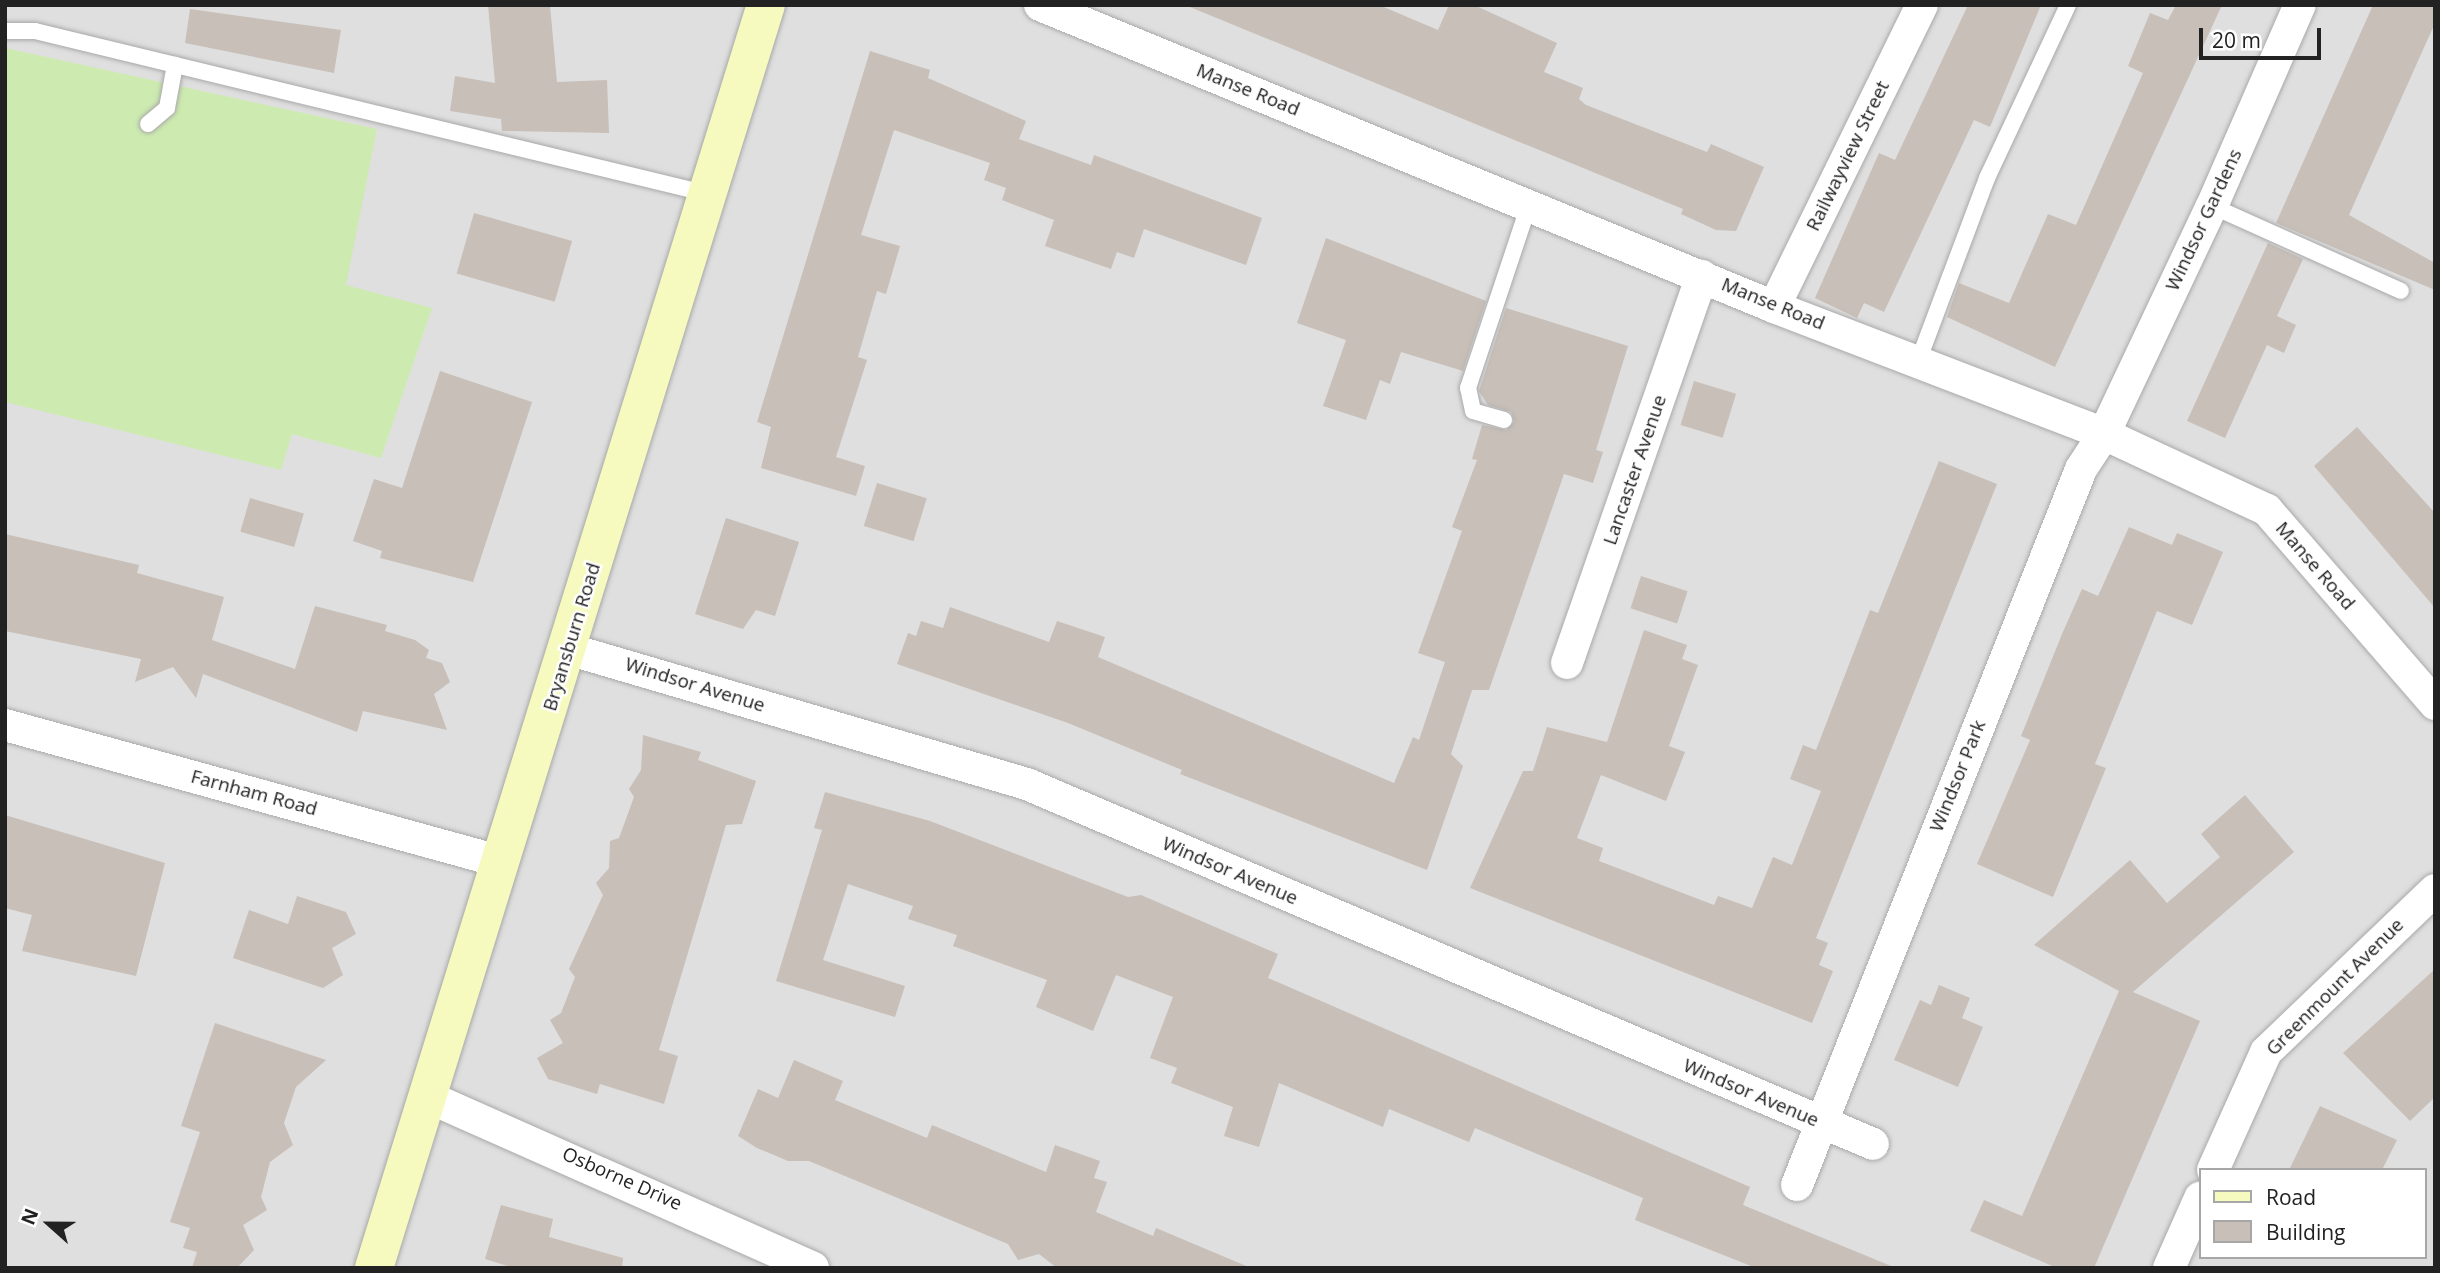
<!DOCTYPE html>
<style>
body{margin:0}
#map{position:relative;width:2440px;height:1273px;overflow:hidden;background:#f2efe9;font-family:"Open Sans",sans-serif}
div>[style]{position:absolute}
.residential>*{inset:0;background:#e0dfdf}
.grass>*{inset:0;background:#cdebb0}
.building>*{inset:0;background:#c7bfb8;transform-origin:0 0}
.roads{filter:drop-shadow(0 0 2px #a9a9a9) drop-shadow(0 0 2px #a9a9a9)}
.lane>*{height:16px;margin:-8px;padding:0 8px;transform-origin:8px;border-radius:8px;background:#fff}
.street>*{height:32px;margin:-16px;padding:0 16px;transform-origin:16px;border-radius:16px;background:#fff}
.secondary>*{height:38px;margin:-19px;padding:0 19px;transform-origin:19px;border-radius:19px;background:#f7fabf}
span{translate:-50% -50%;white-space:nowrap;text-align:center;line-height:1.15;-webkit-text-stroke:5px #fff;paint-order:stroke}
.street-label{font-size:19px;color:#222}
.frame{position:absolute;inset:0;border:7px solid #222;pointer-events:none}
.legend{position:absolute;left:2199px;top:1168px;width:228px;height:91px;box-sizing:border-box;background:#fff;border:2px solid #a7a7a7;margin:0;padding:9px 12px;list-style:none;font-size:21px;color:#222}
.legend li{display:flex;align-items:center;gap:14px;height:35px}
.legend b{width:35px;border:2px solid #a7a7a7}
.north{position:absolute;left:14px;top:1189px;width:70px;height:70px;-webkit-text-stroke:5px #fff;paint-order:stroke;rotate:291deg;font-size:19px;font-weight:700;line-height:28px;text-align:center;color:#222}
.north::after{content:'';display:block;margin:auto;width:24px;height:32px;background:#222;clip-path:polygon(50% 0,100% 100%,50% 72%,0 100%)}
.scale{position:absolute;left:2199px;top:28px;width:122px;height:32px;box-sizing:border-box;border:4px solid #222;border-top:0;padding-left:9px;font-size:21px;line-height:24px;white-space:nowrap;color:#222;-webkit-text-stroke:5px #fff;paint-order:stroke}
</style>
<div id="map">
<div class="residential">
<i style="clip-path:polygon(evenodd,5px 5px,2435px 5px,2435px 1268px,5px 1268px,5px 5px,2200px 1170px,2424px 1170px,2424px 1257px,2200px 1257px,2200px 1170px)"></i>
</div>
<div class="grass">
<i style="clip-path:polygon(5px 48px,377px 129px,346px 285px,432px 308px,381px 458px,292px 434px,281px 470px,5px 402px)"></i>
</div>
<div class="building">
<i style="clip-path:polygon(488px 5px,550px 5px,557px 82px,607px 80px,609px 133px,502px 131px,501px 119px,450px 111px,455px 76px,495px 83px)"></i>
<i style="clip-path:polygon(1185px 5px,1379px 5px,1438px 30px,1449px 5px,1474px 5px,1557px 43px,1544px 72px,1583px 88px,1579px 99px,1586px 105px,1707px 152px,1711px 144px,1764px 167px,1736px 231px,1716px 230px,1681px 214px,1683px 209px)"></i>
<i style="clip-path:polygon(1968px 5px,2041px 5px,1990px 127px,1974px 120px,1884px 312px,1864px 303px,1857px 318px,1815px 298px,1879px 153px,1895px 160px)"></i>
<i style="clip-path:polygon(2176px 5px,2222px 5px,2055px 367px,1947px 317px,1959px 283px,2009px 303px,2048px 214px,2076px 225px,2143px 73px,2128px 66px,2150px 13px,2168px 20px)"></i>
<i style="clip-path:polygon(2373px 5px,2435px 5px,2435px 23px,2349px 215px,2435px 263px,2435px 290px,2276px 223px)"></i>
<i style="clip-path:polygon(190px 9px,341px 30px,334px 73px,185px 43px)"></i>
<i style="clip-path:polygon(870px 51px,930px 70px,928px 78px,1026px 121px,1019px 139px,1091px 165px,1094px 155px,1262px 218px,1246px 265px,1144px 229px,1134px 258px,1117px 252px,1111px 269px,1045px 246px,1054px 220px,1002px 200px,1006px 188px,984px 180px,990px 163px,894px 130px,861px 235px,900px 246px,886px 294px,877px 291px,858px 357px,867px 360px,836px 457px,865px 466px,856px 496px,761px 468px,771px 427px,757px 422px)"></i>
<i style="left:474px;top:213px;width:102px;height:63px;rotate:16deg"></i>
<i style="clip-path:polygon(1326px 238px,1486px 301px,1463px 371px,1401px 352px,1390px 384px,1380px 380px,1366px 420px,1323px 406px,1346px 340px,1297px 323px)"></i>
<i style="clip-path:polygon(2268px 243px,2303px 259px,2277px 316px,2296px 325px,2284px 353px,2267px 345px,2225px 438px,2187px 421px)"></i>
<i style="clip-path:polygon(1506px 308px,1628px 346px,1596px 450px,1603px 452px,1593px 483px,1564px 474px,1489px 690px,1472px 690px,1451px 754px,1463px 766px,1427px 870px,1180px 774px,1182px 770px,1068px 723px,897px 664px,908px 633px,916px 636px,921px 621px,943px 628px,950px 607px,1049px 642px,1057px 621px,1105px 637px,1098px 657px,1394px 783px,1413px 737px,1419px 740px,1445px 662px,1418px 653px,1462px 531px,1452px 527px,1477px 460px,1472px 459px,1482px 425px,1506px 430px,1514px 422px,1511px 412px,1488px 405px,1479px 391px)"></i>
<i style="clip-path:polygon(440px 371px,532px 402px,473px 582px,380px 558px,382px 551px,353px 541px,374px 479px,402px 488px)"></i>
<i style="left:1694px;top:381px;width:44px;height:46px;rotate:17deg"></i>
<i style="clip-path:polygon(2357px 427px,2435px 513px,2435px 608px,2314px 466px)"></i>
<i style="clip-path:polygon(1939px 461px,1997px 484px,1816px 938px,1828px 943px,1819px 965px,1833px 971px,1812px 1023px,1470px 888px,1523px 771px,1533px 771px,1547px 727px,1607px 742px,1644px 630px,1687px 645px,1682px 659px,1698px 665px,1669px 746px,1685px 752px,1666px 801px,1601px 775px,1577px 838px,1603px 848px,1599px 861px,1714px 905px,1718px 896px,1752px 908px,1773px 857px,1792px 865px,1821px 791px,1790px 779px,1803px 745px,1816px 750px,1870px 610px,1878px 613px)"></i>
<i style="left:877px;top:483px;width:52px;height:45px;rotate:17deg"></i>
<i style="left:250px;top:498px;width:56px;height:35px;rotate:16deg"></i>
<i style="clip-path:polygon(726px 518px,799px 542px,775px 616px,756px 610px,743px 629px,695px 614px)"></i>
<i style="clip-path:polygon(2129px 527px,2172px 545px,2177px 533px,2223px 552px,2192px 625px,2157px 611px,2095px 764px,2106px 768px,2053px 897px,1977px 864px,2030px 740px,2021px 736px,2062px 634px,2082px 589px,2098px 596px)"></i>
<i style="clip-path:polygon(5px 534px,139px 565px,137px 573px,224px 597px,212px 640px,295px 669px,315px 606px,387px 625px,385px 631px,415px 640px,429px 650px,426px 658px,442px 663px,450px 682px,434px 694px,447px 730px,363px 711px,357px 732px,203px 674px,196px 698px,173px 667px,135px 682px,141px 659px,5px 631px)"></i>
<i style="left:1641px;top:576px;width:49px;height:34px;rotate:18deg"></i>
<i style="clip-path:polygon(643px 735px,701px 752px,698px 760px,756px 781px,742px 824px,726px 825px,659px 1050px,678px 1056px,664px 1104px,600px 1084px,597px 1094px,548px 1079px,537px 1058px,563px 1043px,550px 1020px,561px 1013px,575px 977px,569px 969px,603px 895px,596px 883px,609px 868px,610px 841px,619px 838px,634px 797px,629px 789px,641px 770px)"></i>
<i style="clip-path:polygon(825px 792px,930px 821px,1128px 897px,1141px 895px,1278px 954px,1268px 978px,1750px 1187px,1743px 1205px,1896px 1268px,1756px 1268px,1635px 1220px,1643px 1198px,1475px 1128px,1469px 1142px,1389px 1109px,1383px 1127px,1279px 1083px,1259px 1147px,1224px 1136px,1233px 1107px,1171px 1083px,1177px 1068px,1150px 1058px,1173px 997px,1116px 975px,1093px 1031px,1036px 1007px,1047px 980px,953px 946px,957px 935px,908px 919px,913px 906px,848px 884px,823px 960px,905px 986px,895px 1017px,776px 981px,822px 830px,814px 828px)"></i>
<i style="clip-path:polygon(2245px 795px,2294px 852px,2133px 992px,2200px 1021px,2094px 1268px,2057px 1268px,1970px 1231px,1984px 1200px,2022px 1216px,2119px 991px,2034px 945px,2130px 860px,2167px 903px,2220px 857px,2201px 834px)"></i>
<i style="clip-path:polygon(5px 815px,165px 863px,136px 976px,22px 951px,32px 915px,5px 908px)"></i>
<i style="clip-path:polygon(297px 896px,346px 912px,356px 934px,332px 948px,343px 975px,323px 988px,233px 958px,249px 910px,288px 924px)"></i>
<i style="clip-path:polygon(2435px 969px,2435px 1097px,2410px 1121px,2343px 1053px)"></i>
<i style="clip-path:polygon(1939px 985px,1970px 998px,1962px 1018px,1983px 1027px,1958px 1087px,1894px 1060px,1920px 1000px,1931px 1005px)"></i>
<i style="clip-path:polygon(215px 1023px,326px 1060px,296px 1087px,284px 1123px,293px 1145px,270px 1162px,261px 1197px,267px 1210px,243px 1225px,254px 1250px,237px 1268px,192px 1268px,197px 1252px,183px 1248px,190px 1228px,170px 1222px,200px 1132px,181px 1126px)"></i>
<i style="clip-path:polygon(794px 1060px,843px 1081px,835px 1100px,927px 1138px,932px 1125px,1046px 1172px,1055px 1145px,1100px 1161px,1094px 1178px,1107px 1182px,1096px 1212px,1153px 1236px,1156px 1228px,1251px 1268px,1057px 1268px,1039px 1254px,1018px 1260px,1008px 1244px,809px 1161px,788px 1161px,757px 1148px,738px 1136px,758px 1089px,778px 1098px)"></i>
<i style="clip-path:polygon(2320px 1106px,2397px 1140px,2382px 1170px,2289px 1170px)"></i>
<i style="clip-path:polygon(501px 1205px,553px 1219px,549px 1237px,623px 1258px,622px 1268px,514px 1268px,485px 1259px)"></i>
</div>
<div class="roads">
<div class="lane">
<i style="left:5px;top:31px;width:30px"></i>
<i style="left:35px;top:31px;width:692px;rotate:13.61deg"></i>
<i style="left:148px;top:124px;width:25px;rotate:-40deg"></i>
<i style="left:167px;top:108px;width:44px;rotate:-79.5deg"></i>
<i style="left:2212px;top:206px;width:207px;rotate:24.2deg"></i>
<i style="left:1919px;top:359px;width:193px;rotate:-69.4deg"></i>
<i style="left:1987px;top:178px;width:191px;rotate:-64.9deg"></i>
<i style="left:1504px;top:420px;width:32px;rotate:-164deg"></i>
<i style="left:1473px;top:411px;width:24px;rotate:-102deg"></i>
<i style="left:1468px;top:388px;width:193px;rotate:-71.6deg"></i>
</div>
<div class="street">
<i style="left:1040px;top:5px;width:794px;rotate:22.36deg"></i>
<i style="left:1774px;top:307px;width:354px;rotate:21deg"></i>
<i style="left:2104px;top:434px;width:180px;rotate:25deg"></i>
<i style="left:2267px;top:510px;width:257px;rotate:49.1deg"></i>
<i style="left:1774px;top:307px;width:336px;rotate:-63.9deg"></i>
<i style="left:568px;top:649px;width:481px;rotate:16.4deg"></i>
<i style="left:1029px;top:785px;width:917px;rotate:23.04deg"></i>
<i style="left:1567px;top:663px;width:410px;rotate:-70.8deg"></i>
<i style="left:5px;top:725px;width:516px;rotate:15.41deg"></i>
<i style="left:428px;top:1097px;width:421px;rotate:23.9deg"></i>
<i style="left:2213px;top:1170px;width:129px;rotate:-65.8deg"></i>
<i style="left:2266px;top:1052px;width:234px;rotate:-43.8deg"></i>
<i style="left:1797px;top:1185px;width:770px;rotate:-68.36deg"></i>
<i style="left:2081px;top:469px;width:42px;rotate:-56.7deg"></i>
<i style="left:2104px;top:434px;width:252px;rotate:-64.7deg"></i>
<i style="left:2212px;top:206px;width:219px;rotate:-66.4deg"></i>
<i style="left:2169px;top:1268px;width:77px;rotate:-66.1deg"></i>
</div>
<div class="secondary">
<i style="left:374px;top:1268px;width:1322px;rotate:-72.76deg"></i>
</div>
</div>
<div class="street-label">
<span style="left:1248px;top:90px;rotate:22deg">Manse Road</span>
<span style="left:1848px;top:156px;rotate:-64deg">Railwayview Street</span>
<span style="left:2204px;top:220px;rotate:-65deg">Windsor Gardens</span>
<span style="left:1773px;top:304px;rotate:22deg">Manse Road</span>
<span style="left:1635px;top:470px;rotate:-71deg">Lancaster Avenue</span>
<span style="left:2315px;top:566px;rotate:49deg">Manse Road</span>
<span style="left:572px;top:637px;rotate:-73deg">Bryansburn Road</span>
<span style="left:695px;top:685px;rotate:17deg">Windsor Avenue</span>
<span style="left:1958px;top:776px;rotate:-68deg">Windsor Park</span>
<span style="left:254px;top:793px;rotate:15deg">Farnham Road</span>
<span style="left:1230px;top:871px;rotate:23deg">Windsor Avenue</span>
<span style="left:2335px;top:987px;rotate:-45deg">Greenmount Avenue</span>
<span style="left:1751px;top:1093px;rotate:23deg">Windsor Avenue</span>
<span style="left:622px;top:1179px;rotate:24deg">Osborne Drive</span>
</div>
<div class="frame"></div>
<ul class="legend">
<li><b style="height:9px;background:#f7fabf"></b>Road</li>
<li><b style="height:19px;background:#c7bfb8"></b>Building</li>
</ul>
<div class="north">N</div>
<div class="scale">20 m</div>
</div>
